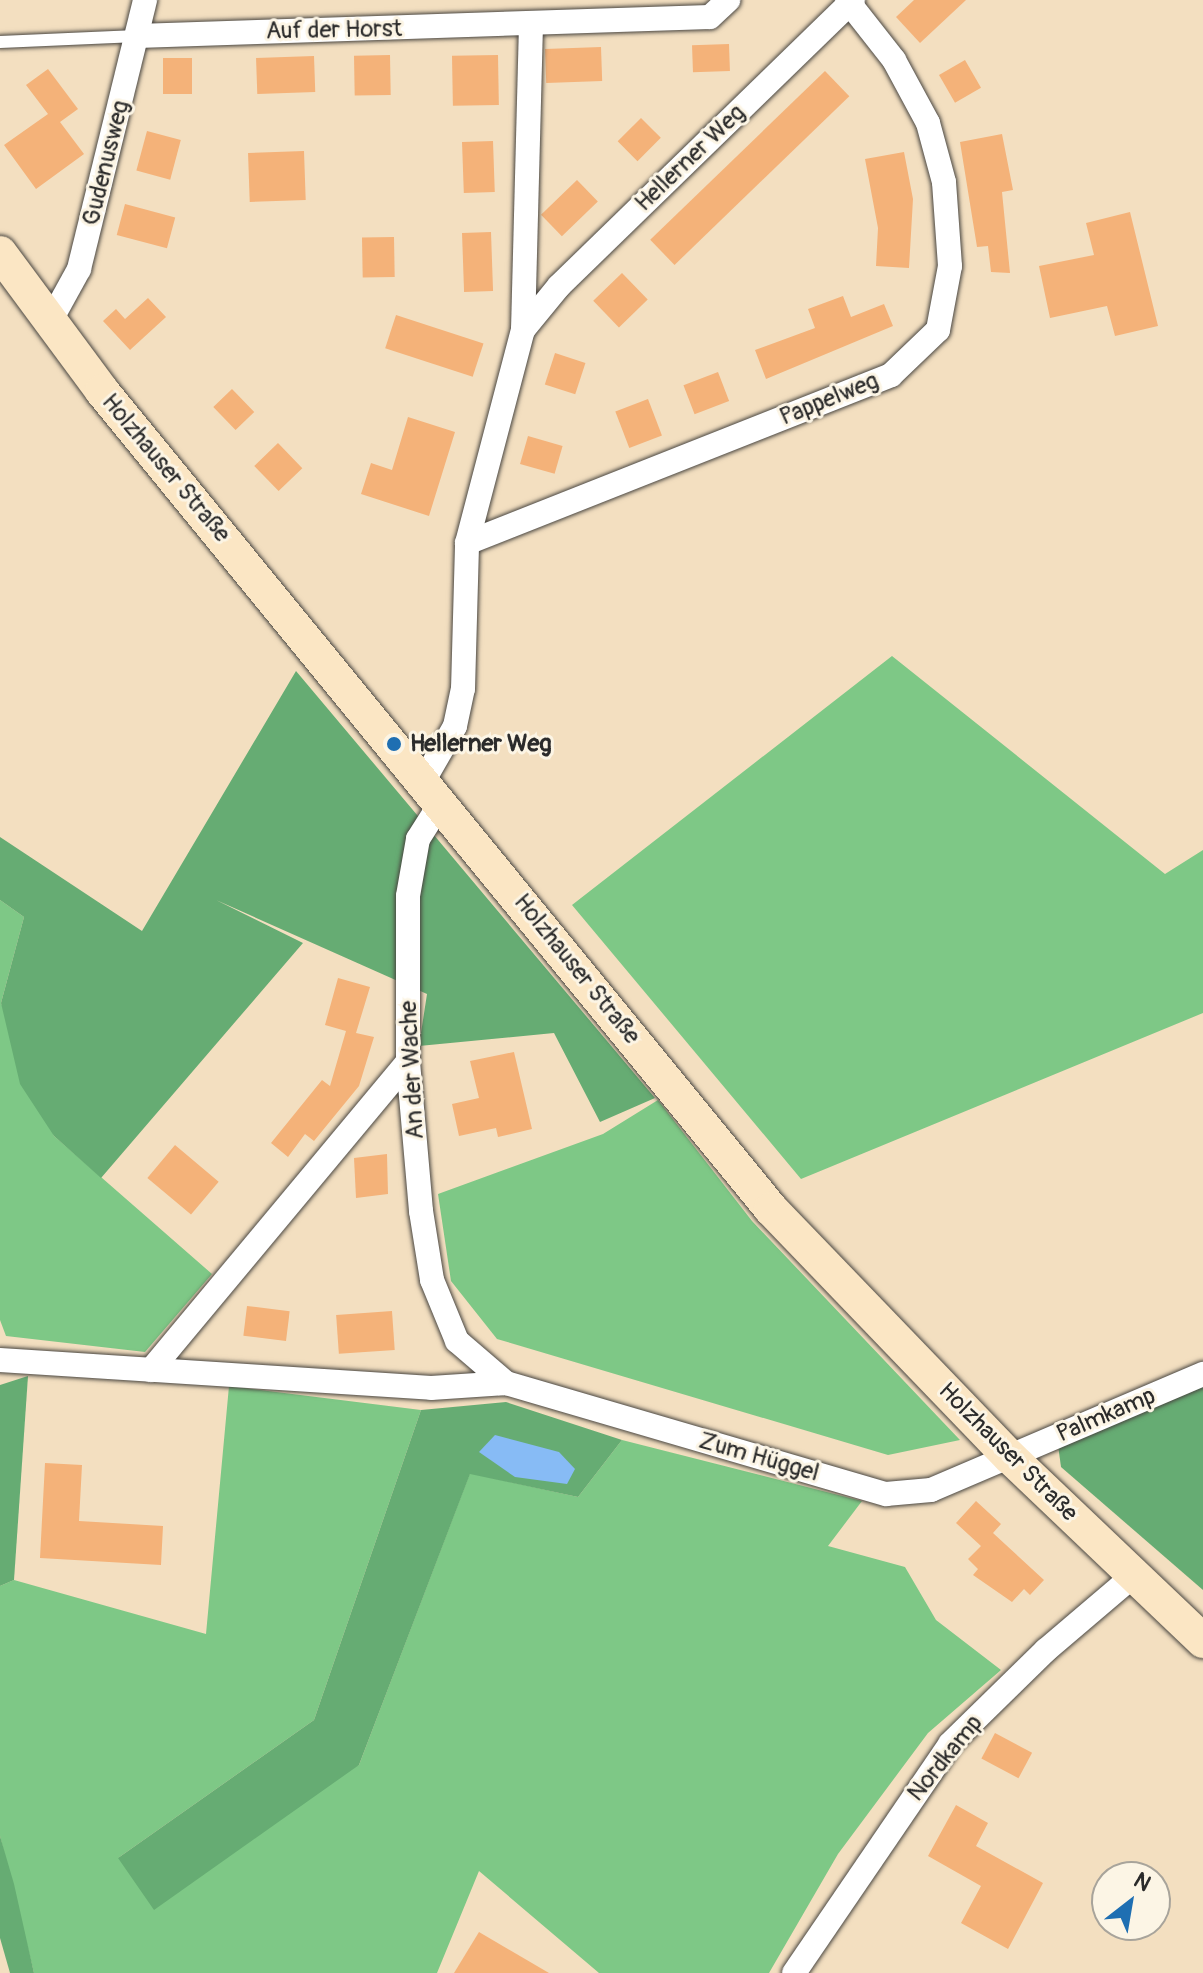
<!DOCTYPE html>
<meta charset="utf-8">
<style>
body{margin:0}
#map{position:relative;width:1203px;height:1973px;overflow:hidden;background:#f3dfc0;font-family:Pangolin,sans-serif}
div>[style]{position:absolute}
.green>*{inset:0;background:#7ec886}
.forest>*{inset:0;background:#66ac73}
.water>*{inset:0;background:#87bbf5}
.building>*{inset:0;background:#f4b279;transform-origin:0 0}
.roads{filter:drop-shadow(0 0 2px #494641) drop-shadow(0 0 2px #494641)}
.lane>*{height:12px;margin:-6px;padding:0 6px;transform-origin:6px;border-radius:6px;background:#fff}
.street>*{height:24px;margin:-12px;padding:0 12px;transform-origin:12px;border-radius:12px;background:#fff}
.secondary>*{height:34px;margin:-17px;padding:0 17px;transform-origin:17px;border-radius:17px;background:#fbe6c4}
.dots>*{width:22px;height:22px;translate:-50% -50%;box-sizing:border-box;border:4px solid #fcf5e5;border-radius:50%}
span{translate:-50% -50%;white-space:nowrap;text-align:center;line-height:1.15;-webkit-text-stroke:6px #fcf5e5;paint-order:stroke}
.street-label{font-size:24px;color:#2b2b2b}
.poi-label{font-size:24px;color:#2b2b2b;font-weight:700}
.left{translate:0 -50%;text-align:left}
.north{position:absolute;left:1091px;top:1861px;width:80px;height:80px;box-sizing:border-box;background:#fcf5e5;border:2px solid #a8a49b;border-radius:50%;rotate:31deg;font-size:22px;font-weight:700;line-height:32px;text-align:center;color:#2b2b2b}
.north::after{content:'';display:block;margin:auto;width:28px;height:36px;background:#1f6fb2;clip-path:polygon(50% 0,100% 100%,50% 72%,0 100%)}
</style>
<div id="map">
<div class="green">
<i style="clip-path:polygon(892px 656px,1165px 874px,1203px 850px,1203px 1013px,801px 1179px,572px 905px)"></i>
<i style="clip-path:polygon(0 900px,24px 917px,1px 1003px,54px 1136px,212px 1274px,145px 1352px,6px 1336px,0 1320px)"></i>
<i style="clip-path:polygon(658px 1100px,752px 1221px,960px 1440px,888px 1455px,497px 1339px,451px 1281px,438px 1194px,603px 1134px)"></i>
<i style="clip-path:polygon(229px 1386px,421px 1410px,314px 1720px,118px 1858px,359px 1765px,470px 1473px,578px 1497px,622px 1440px,862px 1501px,828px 1546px,905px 1567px,936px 1620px,1001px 1670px,928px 1733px,838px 1854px,769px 1973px,599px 1973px,479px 1871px,437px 1973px,34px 1973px,0 1836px,0 1586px,14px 1580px,206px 1634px)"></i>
</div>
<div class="forest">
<i style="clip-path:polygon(296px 671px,655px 1098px,600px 1122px,554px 1033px,419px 1046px,427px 994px,216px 900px,303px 943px,101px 1178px,54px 1136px,20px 1084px,1px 1003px,24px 917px,0 900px,0 837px,142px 931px)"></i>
<i style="clip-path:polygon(28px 1376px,14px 1580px,0 1586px,0 1385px)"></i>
<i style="clip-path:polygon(1203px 1383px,1203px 1590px,1061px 1467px,1058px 1445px)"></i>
<i style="clip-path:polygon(506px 1402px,622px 1440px,578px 1497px,470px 1474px,359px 1765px,154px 1910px,118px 1858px,314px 1720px,421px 1410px)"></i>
<i style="clip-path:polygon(0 1836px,14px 1884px,34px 1973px,10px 1973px,0 1938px)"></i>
</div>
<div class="water">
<i style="clip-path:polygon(495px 1435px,559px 1452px,575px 1469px,567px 1484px,515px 1477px,479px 1452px)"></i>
</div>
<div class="building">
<i style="clip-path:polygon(914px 0,966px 0,920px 43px,896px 17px)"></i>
<i style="left:729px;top:44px;width:27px;height:37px;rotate:88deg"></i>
<i style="left:601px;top:47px;width:34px;height:56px;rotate:88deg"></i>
<i style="left:390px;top:55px;width:40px;height:36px;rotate:89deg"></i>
<i style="left:498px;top:55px;width:50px;height:46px;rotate:89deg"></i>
<i style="left:314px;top:56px;width:36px;height:58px;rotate:88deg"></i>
<i style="left:192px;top:58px;width:36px;height:29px;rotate:90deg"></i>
<i style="left:965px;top:60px;width:32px;height:30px;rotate:60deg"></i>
<i style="clip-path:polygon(48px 69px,78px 109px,60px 122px,84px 154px,36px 189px,4px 145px,48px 114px,26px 85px)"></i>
<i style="left:825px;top:71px;width:35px;height:243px;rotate:46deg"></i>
<i style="left:641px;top:118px;width:28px;height:33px;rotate:45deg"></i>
<i style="left:147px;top:131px;width:35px;height:41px;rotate:15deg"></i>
<i style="clip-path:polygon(1002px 134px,1013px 190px,1002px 192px,1010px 273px,991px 272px,988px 246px,977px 247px,960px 142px)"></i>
<i style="left:493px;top:141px;width:51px;height:31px;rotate:88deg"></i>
<i style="left:304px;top:151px;width:49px;height:56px;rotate:88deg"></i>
<i style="clip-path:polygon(904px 152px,913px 199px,909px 268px,876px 266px,878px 228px,865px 159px)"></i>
<i style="left:577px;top:180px;width:30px;height:50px;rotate:46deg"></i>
<i style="left:125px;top:204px;width:52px;height:32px;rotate:15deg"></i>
<i style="clip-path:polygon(1130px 212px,1158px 326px,1115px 336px,1107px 306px,1050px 318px,1039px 266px,1094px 255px,1086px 223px)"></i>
<i style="left:491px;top:232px;width:59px;height:29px;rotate:88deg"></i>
<i style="left:394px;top:237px;width:40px;height:32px;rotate:89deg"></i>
<i style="left:622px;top:273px;width:37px;height:40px;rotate:46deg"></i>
<i style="clip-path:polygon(843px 296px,851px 317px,884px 304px,893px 326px,766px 379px,755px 350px,815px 328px,808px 309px)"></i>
<i style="clip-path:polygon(148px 298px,166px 317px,130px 350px,103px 321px,116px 309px,125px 319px)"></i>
<i style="left:396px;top:315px;width:92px;height:35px;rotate:18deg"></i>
<i style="left:555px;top:353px;width:32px;height:33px;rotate:18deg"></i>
<i style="left:718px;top:372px;width:31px;height:37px;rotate:69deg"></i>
<i style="left:232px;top:389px;width:32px;height:26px;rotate:46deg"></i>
<i style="left:648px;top:399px;width:39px;height:35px;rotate:69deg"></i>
<i style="clip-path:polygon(408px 417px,455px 432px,429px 516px,361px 494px,371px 463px,392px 470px)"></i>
<i style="left:528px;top:436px;width:36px;height:29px;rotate:16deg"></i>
<i style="left:278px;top:443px;width:35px;height:33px;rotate:46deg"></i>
<i style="clip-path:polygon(338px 978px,370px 987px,356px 1033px,374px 1037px,359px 1086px,314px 1141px,305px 1134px,288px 1157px,271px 1143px,322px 1080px,330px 1086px,346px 1031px,325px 1025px)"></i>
<i style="clip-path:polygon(514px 1052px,532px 1129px,498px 1137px,496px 1128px,459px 1136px,452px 1104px,479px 1098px,470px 1061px)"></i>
<i style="left:175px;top:1145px;width:57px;height:43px;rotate:40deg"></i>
<i style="clip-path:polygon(387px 1154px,388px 1194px,356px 1198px,354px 1158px)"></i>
<i style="left:247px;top:1306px;width:43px;height:30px;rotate:7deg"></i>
<i style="left:392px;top:1311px;width:39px;height:56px;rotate:86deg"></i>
<i style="clip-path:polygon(45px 1463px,82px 1465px,79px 1521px,163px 1526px,161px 1565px,40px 1558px)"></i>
<i style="clip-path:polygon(976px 1501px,1001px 1524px,993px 1533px,1044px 1580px,1030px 1595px,1024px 1589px,1012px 1602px,973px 1575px,978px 1569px,968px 1559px,981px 1546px,956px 1523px)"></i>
<i style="left:995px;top:1733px;width:42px;height:29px;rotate:28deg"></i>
<i style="clip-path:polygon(956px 1805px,988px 1823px,976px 1846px,1043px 1883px,1008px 1949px,961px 1923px,981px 1886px,928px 1856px)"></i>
<i style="clip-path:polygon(479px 1932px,549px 1973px,454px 1973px)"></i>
</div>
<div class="roads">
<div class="lane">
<i style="left:0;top:42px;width:137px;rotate:-2.5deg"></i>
</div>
<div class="street">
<i style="left:137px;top:36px;width:573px;rotate:-1.9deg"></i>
<i style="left:710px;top:17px;width:25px;rotate:-43deg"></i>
<i style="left:51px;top:320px;width:58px;rotate:-61.2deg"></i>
<i style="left:79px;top:269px;width:277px;rotate:-76.2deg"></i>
<i style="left:523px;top:330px;width:304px;rotate:-88.5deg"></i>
<i style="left:467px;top:543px;width:456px;rotate:-21.6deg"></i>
<i style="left:891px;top:375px;width:65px;rotate:-43.8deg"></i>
<i style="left:938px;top:330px;width:65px;rotate:-79.4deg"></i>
<i style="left:950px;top:266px;width:84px;rotate:-94.1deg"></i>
<i style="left:944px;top:182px;width:61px;rotate:-105.2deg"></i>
<i style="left:928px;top:123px;width:72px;rotate:-118.4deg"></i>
<i style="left:894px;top:60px;width:76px;rotate:-128.1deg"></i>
<i style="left:424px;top:780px;width:62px;rotate:-60.1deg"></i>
<i style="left:455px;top:726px;width:38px;rotate:-78deg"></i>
<i style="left:463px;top:689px;width:146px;rotate:-88.4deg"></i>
<i style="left:467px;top:543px;width:220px;rotate:-75.3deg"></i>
<i style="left:523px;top:330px;width:57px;rotate:-50.7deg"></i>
<i style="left:559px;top:286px;width:410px;rotate:-44.2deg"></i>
<i style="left:442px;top:801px;width:45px;rotate:122.3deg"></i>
<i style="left:418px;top:839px;width:58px;rotate:100deg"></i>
<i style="left:408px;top:896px;width:166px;rotate:90deg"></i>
<i style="left:408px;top:1062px;width:150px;rotate:85deg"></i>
<i style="left:421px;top:1211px;width:70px;rotate:80.9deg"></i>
<i style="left:432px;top:1280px;width:66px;rotate:67.7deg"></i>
<i style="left:457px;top:1341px;width:65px;rotate:40.6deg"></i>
<i style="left:0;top:1360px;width:432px;rotate:3.7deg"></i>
<i style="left:431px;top:1388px;width:75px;rotate:-3.8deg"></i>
<i style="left:506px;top:1383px;width:396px;rotate:16.3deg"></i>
<i style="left:886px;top:1494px;width:45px;rotate:-5.1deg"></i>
<i style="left:931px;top:1490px;width:296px;rotate:-23.1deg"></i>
<i style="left:151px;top:1370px;width:401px;rotate:-50.2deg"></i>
<i style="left:794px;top:1973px;width:277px;rotate:-55.7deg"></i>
<i style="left:950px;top:1744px;width:134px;rotate:-44.4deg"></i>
<i style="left:1046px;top:1650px;width:116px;rotate:-40.4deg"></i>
</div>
<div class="secondary">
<i style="left:0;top:253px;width:172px;rotate:53.5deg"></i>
<i style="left:102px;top:391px;width:1057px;rotate:50.72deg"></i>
<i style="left:771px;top:1209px;width:344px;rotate:46.1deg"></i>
<i style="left:1010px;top:1457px;width:267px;rotate:43.6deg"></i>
</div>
</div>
<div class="dots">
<i style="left:394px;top:744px;background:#1f6fb2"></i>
</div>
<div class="street-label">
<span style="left:334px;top:30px;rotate:-1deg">Auf der Horst</span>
<span style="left:690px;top:158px;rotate:-44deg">Hellerner Weg</span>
<span style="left:106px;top:163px;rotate:-76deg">Gudenusweg</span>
<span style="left:829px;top:399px;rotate:-22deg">Pappelweg</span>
<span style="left:166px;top:468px;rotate:50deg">Holzhauser Straße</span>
<span style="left:577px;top:969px;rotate:51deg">Holzhauser Straße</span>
<span style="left:412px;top:1070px;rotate:-93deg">An der Wache</span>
<span style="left:1106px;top:1415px;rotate:-23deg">Palmkamp</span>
<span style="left:1008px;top:1452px;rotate:45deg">Holzhauser Straße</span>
<span style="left:759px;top:1457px;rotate:16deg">Zum Hüggel</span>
<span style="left:945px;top:1758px;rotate:-51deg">Nordkamp</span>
</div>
<div class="poi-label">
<span class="left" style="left:410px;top:744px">Hellerner Weg</span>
</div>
<div class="north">N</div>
</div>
